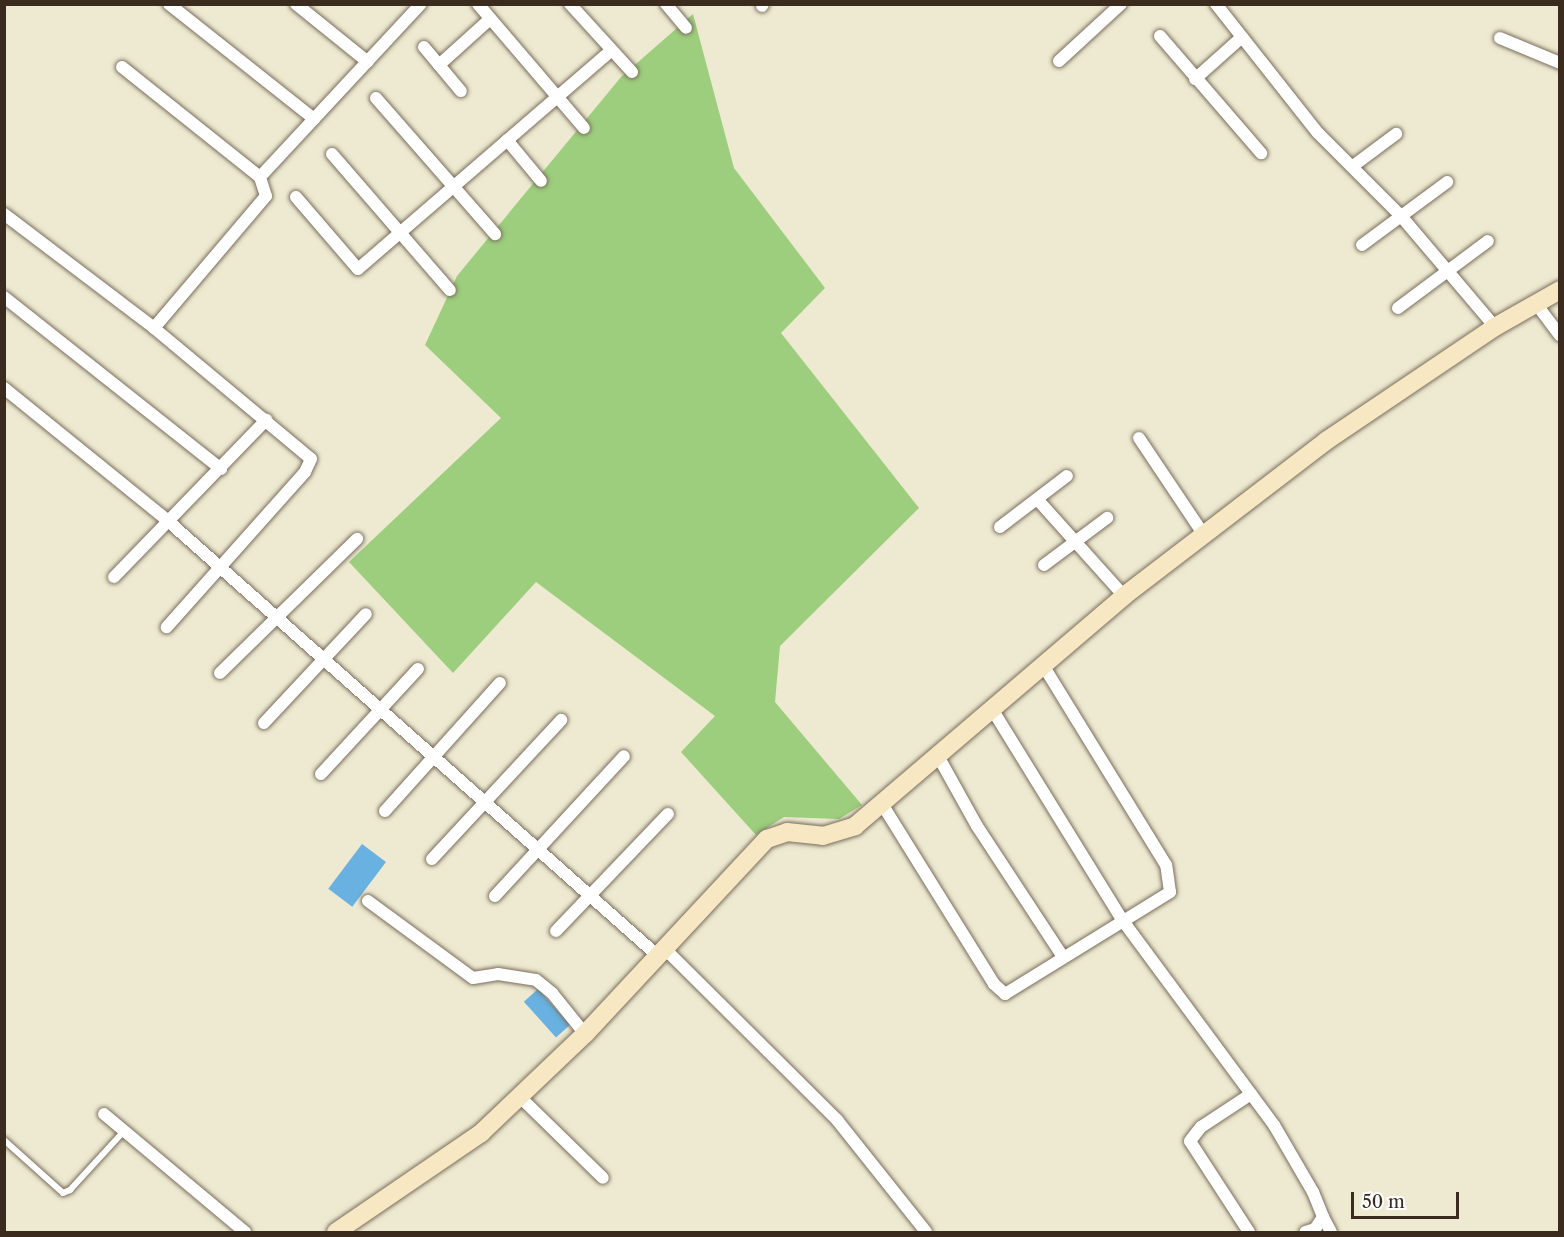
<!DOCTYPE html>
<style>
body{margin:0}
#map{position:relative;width:1564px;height:1237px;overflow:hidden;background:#eeead1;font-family:"Libre Caslon Text",serif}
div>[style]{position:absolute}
.green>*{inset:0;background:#9cce7d}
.water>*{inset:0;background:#68b1e0;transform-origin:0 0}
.roads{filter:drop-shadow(0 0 2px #7a6d5d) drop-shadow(0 0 2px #7a6d5d)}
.lane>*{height:6px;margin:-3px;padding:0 3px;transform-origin:3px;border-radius:3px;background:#fff}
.street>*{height:12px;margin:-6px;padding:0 6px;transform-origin:6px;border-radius:6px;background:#fff}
.secondary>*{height:18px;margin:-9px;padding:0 9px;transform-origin:9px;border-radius:9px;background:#f7e8c3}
span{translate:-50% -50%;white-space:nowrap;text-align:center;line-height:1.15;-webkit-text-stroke:4.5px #fff;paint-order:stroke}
.frame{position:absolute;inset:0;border:6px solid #3b2a1e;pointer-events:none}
.scale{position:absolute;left:1351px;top:1192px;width:108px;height:27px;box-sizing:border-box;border:3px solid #3b2a1e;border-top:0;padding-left:8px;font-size:18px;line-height:21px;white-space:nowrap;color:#3b2a1e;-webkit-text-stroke:4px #fff;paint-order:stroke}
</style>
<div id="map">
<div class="green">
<i style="clip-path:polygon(693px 14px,734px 168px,825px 288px,781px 333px,919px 508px,780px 646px,775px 702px,862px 805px,839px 819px,784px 817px,756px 835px,681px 752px,715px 716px,536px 582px,453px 673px,349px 562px,501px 418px,425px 345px,457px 276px,621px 77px)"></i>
</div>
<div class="water">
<i style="left:362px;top:844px;width:30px;height:56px;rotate:37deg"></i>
<i style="left:538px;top:989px;width:48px;height:19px;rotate:48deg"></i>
</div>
<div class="roads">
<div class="lane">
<i style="left:4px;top:1140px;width:79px;rotate:41.9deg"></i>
<i style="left:63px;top:1193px;width:8px;rotate:-23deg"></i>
<i style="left:70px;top:1190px;width:80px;rotate:-47.5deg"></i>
</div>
<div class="street">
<i style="left:169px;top:4px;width:185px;rotate:38.4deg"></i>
<i style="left:296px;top:4px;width:92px;rotate:38.9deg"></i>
<i style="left:478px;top:4px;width:163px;rotate:49.5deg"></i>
<i style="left:570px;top:4px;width:92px;rotate:47.6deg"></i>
<i style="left:666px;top:4px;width:31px;rotate:50deg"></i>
<i style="left:1216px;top:4px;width:164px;rotate:51.7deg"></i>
<i style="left:1318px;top:133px;width:117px;rotate:45deg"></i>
<i style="left:1401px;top:216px;width:145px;rotate:49.7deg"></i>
<i style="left:762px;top:6px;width:2px;rotate:-63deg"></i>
<i style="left:1160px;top:36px;width:155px;rotate:49.2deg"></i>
<i style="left:1500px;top:38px;width:65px;rotate:22.6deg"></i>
<i style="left:424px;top:47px;width:23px;rotate:50deg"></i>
<i style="left:439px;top:65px;width:69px;rotate:-42deg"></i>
<i style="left:1059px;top:61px;width:84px;rotate:-42.6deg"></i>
<i style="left:439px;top:65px;width:34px;rotate:50deg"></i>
<i style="left:122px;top:67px;width:176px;rotate:38.6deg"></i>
<i style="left:1195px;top:79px;width:63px;rotate:-41.8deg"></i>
<i style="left:376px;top:98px;width:181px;rotate:48.8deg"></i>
<i style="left:507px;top:140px;width:53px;rotate:50.3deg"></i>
<i style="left:332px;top:154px;width:180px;rotate:49.1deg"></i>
<i style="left:1353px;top:166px;width:54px;rotate:-36.7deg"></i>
<i style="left:296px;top:197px;width:95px;rotate:49.3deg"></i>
<i style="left:358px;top:269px;width:335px;rotate:-40.8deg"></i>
<i style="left:4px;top:214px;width:188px;rotate:37.2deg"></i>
<i style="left:154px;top:328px;width:204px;rotate:39.8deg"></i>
<i style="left:311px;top:459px;width:14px;rotate:115deg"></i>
<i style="left:305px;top:472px;width:208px;rotate:131.7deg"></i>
<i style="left:1362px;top:245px;width:106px;rotate:-36.5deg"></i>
<i style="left:4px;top:297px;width:277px;rotate:38.4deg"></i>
<i style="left:1537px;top:305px;width:38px;rotate:53deg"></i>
<i style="left:1398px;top:308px;width:112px;rotate:-36.7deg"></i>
<i style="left:154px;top:328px;width:173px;rotate:-49.7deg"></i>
<i style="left:266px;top:196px;width:20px;rotate:-108deg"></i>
<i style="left:260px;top:177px;width:236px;rotate:-47.1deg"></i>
<i style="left:4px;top:388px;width:211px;rotate:39deg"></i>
<i style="left:168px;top:521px;width:655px;rotate:41.6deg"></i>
<i style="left:1139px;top:438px;width:117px;rotate:56.2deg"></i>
<i style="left:1037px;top:499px;width:130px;rotate:48.1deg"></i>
<i style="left:1000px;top:527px;width:84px;rotate:-37.3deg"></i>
<i style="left:1044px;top:565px;width:79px;rotate:-36.7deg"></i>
<i style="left:114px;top:577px;width:219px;rotate:-45.9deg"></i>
<i style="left:220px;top:673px;width:192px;rotate:-44.4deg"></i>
<i style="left:992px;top:709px;width:249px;rotate:58.3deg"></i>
<i style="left:1123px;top:921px;width:254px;rotate:53.5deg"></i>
<i style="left:1274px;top:1125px;width:78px;rotate:59.8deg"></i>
<i style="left:1313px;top:1192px;width:27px;rotate:68deg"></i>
<i style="left:1323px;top:1217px;width:14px;rotate:124deg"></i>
<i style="left:1315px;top:1229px;width:10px;rotate:163deg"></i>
<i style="left:264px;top:723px;width:149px;rotate:-46.9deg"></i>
<i style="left:938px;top:756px;width:80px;rotate:60.9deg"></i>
<i style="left:977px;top:826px;width:157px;rotate:56.7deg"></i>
<i style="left:321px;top:774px;width:143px;rotate:-47.3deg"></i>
<i style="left:882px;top:804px;width:212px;rotate:58.1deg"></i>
<i style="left:994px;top:984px;width:15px;rotate:42deg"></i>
<i style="left:1005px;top:994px;width:194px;rotate:-31.7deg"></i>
<i style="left:1170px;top:892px;width:27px;rotate:-98deg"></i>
<i style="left:1166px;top:865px;width:235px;rotate:-121.6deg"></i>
<i style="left:385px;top:811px;width:172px;rotate:-48.1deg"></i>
<i style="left:432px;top:859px;width:190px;rotate:-47.1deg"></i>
<i style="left:495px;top:896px;width:190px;rotate:-47.3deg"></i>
<i style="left:368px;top:901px;width:130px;rotate:36.3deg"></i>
<i style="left:473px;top:978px;width:25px;rotate:-9deg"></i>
<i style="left:498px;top:974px;width:38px;rotate:9deg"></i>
<i style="left:536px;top:980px;width:21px;rotate:39deg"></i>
<i style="left:552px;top:993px;width:53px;rotate:51.2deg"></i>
<i style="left:556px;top:931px;width:162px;rotate:-46.3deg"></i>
<i style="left:665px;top:949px;width:243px;rotate:44.8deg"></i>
<i style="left:837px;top:1120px;width:143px;rotate:51.5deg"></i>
<i style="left:519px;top:1096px;width:117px;rotate:44.3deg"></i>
<i style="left:104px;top:1114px;width:184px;rotate:39.9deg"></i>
<i style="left:1323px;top:1217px;width:17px;rotate:62deg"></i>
<i style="left:1249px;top:1232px;width:108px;rotate:-123deg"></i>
<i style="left:1190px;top:1141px;width:18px;rotate:-52deg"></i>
<i style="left:1201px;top:1127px;width:60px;rotate:-33.4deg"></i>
</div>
<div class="secondary">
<i style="left:336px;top:1232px;width:176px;rotate:-34.3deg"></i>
<i style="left:481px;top:1133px;width:144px;rotate:-43.6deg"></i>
<i style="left:585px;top:1034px;width:267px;rotate:-47deg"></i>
<i style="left:767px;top:839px;width:21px;rotate:-19deg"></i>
<i style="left:787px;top:832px;width:36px;rotate:6deg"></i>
<i style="left:823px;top:836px;width:34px;rotate:-17deg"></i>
<i style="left:855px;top:826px;width:354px;rotate:-40.5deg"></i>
<i style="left:1124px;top:596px;width:255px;rotate:-37.5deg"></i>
<i style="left:1326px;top:441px;width:204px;rotate:-34deg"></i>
<i style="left:1495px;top:327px;width:75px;rotate:-29.6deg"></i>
</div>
</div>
<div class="frame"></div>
<div class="scale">50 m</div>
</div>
